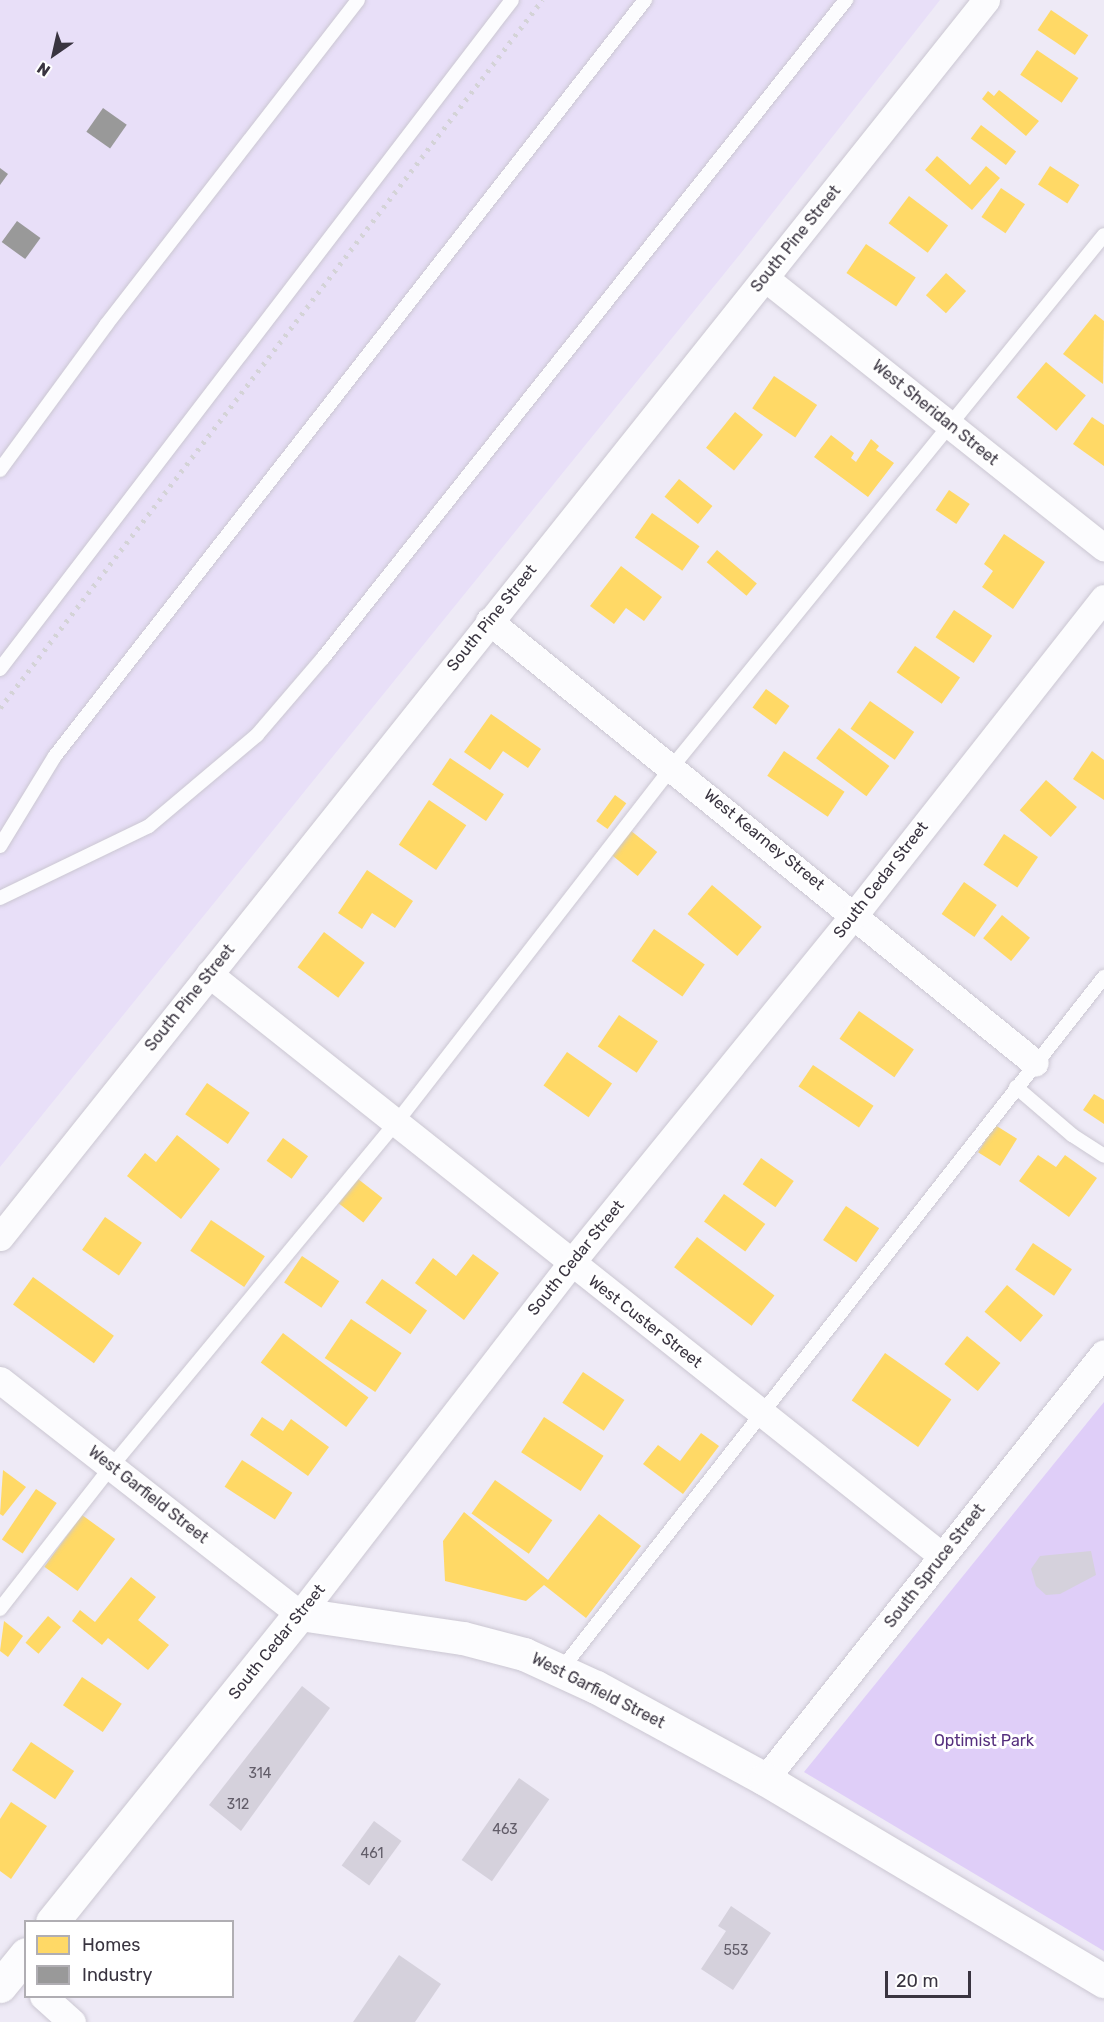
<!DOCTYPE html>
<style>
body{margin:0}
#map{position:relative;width:1104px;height:2022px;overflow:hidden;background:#eeeaf6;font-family:Rubik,sans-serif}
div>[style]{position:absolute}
.built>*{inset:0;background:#e8dff8}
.green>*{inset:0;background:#dfcef8}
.homes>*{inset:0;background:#ffd966;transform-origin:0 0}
.industry>*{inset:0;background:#999;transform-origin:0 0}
.building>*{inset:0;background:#d5d1dc;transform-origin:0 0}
.roads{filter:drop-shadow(0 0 2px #cbc7d2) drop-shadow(0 0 2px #cbc7d2)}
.lane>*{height:14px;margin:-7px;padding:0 7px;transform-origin:7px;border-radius:7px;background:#fcfcfe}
.street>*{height:27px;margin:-13.5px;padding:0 13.5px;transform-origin:13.5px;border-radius:13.5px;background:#fcfcfe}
.secondary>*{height:33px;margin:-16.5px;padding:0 16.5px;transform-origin:16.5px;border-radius:16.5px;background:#fcfcfe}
.rail>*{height:4.5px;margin-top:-2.25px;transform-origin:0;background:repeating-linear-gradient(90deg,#d4d3d7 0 3px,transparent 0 9px)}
span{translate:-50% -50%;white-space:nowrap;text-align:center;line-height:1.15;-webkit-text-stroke:6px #fff;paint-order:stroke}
.number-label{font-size:14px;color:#625d69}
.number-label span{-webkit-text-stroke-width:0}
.street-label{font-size:16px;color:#393440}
.park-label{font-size:16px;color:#552f7e}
.legend{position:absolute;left:24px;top:1920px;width:210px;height:78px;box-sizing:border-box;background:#fff;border:2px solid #b0aeb3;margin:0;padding:8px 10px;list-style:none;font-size:18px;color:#393440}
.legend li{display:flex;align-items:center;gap:12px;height:30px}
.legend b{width:30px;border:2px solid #b0aeb3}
.north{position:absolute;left:24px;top:24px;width:60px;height:60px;-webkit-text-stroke:4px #fff;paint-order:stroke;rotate:214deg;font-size:16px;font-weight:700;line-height:24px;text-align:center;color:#393440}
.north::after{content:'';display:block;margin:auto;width:21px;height:27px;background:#393440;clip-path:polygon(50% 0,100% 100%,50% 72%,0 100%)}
.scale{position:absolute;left:885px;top:1971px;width:86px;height:27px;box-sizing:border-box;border:3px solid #393440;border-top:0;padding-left:8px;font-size:18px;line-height:21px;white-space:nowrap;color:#393440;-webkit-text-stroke:4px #fff;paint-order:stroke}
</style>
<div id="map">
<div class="built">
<i style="clip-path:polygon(0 0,940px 0,741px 253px,0 1167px)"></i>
</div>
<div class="green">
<i style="clip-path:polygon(1104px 1402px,1104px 1951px,804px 1772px)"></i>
</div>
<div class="homes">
<i style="left:1051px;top:10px;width:45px;height:24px;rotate:34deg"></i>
<i style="left:1037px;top:50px;width:50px;height:30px;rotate:34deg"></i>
<i style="clip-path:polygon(999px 90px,1039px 121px,1026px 136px,982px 99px,988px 91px,994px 96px)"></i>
<i style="left:981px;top:125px;width:44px;height:17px;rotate:37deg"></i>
<i style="clip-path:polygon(937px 156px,970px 185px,986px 166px,1000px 178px,972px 210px,925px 170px)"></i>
<i style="left:1050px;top:166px;width:35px;height:22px;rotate:33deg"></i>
<i style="left:1001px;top:188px;width:29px;height:35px;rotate:34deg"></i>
<i style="left:909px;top:196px;width:49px;height:34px;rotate:37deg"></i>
<i style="left:866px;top:244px;width:60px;height:35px;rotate:34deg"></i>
<i style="left:946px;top:273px;width:27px;height:30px;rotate:42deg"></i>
<i style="clip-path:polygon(1095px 314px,1104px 321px,1103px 384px,1063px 354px)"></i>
<i style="left:1046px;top:362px;width:52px;height:46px;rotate:40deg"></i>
<i style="left:774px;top:376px;width:52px;height:39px;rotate:34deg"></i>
<i style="left:735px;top:412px;width:36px;height:46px;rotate:39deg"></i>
<i style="clip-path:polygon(1092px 417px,1104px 425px,1104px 466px,1073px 444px)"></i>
<i style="clip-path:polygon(831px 435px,854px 453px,851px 458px,856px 462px,871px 439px,879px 446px,876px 450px,894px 463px,868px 497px,814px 457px)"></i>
<i style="left:679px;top:479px;width:43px;height:23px;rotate:39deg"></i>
<i style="left:949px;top:490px;width:25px;height:24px;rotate:34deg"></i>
<i style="left:652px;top:513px;width:58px;height:30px;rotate:35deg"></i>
<i style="clip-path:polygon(1004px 534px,1045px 562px,1013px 609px,982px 587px,993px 571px,984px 564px)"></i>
<i style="left:717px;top:550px;width:52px;height:16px;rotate:40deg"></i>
<i style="clip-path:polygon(621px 566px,662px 597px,644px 621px,626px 608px,614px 624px,590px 606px)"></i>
<i style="left:954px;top:610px;width:46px;height:33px;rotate:34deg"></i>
<i style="left:915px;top:646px;width:55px;height:32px;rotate:35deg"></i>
<i style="left:766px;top:689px;width:29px;height:23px;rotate:36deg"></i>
<i style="left:870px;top:701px;width:54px;height:34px;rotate:35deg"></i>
<i style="clip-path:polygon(491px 714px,541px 749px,528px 768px,503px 751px,490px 770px,464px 752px)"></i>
<i style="left:839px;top:728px;width:63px;height:38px;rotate:37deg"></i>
<i style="left:784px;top:751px;width:73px;height:30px;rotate:34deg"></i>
<i style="clip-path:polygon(1092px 751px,1104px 760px,1104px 800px,1073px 779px)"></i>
<i style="left:450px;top:758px;width:65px;height:32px;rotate:34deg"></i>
<i style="left:1046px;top:780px;width:41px;height:40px;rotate:41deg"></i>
<i style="left:615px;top:795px;width:14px;height:32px;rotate:36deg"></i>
<i style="left:429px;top:800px;width:45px;height:54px;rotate:34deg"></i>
<i style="left:630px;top:830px;width:35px;height:31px;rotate:39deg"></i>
<i style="left:1004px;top:834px;width:41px;height:37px;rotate:34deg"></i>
<i style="clip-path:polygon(367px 870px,413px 901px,395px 928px,372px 913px,362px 929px,338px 913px)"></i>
<i style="left:964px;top:882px;width:40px;height:39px;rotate:35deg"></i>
<i style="left:712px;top:885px;width:65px;height:38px;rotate:40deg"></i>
<i style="left:1002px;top:915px;width:36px;height:30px;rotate:39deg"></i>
<i style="left:654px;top:929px;width:62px;height:39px;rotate:35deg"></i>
<i style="left:324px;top:932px;width:51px;height:44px;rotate:37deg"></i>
<i style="left:859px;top:1011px;width:67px;height:34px;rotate:35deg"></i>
<i style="left:619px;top:1015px;width:47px;height:38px;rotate:34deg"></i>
<i style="left:567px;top:1052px;width:55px;height:41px;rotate:35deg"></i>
<i style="left:813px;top:1065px;width:73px;height:26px;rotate:34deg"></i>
<i style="left:207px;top:1083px;width:52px;height:38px;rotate:35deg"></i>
<i style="clip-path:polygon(1094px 1094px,1104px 1100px,1104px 1124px,1083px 1110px)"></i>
<i style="left:995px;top:1125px;width:26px;height:32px;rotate:32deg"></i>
<i style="clip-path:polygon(177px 1135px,220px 1169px,181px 1219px,127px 1176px,145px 1153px,156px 1162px)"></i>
<i style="left:283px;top:1138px;width:31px;height:28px;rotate:36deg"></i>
<i style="clip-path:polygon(1038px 1155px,1056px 1167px,1065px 1155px,1097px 1178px,1069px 1217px,1019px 1181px)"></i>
<i style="left:761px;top:1158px;width:40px;height:32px;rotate:35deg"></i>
<i style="left:358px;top:1179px;width:31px;height:31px;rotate:38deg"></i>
<i style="left:724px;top:1194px;width:51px;height:34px;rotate:36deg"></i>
<i style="left:846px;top:1206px;width:40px;height:41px;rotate:34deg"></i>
<i style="left:105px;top:1217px;width:45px;height:40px;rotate:35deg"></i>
<i style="left:211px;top:1220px;width:65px;height:37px;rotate:34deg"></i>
<i style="left:697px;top:1237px;width:97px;height:38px;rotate:37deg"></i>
<i style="left:1033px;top:1243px;width:47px;height:32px;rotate:34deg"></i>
<i style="clip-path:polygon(473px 1254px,499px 1273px,464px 1320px,415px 1283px,433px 1258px,456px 1276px)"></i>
<i style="left:302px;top:1256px;width:45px;height:32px;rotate:34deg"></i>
<i style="left:33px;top:1277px;width:100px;height:34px;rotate:36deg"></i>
<i style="left:382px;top:1279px;width:55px;height:29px;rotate:35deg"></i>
<i style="left:1007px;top:1285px;width:47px;height:35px;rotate:40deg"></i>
<i style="left:351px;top:1319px;width:61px;height:47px;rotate:34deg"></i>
<i style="left:283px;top:1333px;width:107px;height:37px;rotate:37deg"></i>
<i style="left:967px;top:1336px;width:43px;height:36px;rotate:39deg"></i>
<i style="left:885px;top:1353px;width:81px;height:58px;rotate:35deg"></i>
<i style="left:583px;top:1372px;width:50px;height:37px;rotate:34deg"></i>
<i style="clip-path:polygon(262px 1417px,283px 1431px,291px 1419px,329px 1447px,308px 1476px,250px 1435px)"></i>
<i style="left:544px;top:1417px;width:71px;height:42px;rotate:33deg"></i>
<i style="clip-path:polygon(701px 1433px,719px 1446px,683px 1494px,643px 1464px,658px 1445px,680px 1461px)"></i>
<i style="left:242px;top:1460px;width:60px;height:32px;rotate:33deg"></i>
<i style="clip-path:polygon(3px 1470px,26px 1487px,3px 1516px,0 1514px)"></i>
<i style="left:495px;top:1480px;width:70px;height:41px;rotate:35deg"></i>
<i style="left:36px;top:1489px;width:25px;height:61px;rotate:34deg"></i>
<i style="clip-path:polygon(464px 1512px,548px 1580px,599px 1514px,641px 1546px,586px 1618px,544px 1585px,526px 1601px,445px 1581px,443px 1541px)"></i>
<i style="left:82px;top:1515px;width:41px;height:64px;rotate:36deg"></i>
<i style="clip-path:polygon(131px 1577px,156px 1597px,138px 1620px,169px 1645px,148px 1670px,108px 1638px,102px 1645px,72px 1621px,80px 1610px,95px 1622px)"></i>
<i style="left:48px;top:1616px;width:17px;height:35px;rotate:40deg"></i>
<i style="clip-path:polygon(4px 1621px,23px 1636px,8px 1657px,0 1651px)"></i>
<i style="left:82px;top:1677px;width:48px;height:34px;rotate:34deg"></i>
<i style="left:31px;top:1742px;width:52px;height:34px;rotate:34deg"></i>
<i style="clip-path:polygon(11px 1802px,47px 1826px,11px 1879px,0 1871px,0 1819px)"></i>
</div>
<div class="industry">
<i style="left:103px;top:108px;width:29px;height:29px;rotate:35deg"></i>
<i style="clip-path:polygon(0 168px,8px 174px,0 185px)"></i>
<i style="left:17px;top:221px;width:29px;height:26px;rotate:36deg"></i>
</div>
<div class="building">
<i style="clip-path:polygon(1091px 1551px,1096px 1575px,1060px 1594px,1046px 1595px,1036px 1586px,1031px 1569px,1040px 1556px)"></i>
<i style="clip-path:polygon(302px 1686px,330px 1708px,241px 1831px,209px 1805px)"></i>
<i style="left:519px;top:1778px;width:37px;height:100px;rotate:35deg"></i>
<i style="left:374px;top:1821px;width:34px;height:55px;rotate:36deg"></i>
<i style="clip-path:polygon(731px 1906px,771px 1933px,733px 1990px,701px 1969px,726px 1931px,718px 1926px)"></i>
<i style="clip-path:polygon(399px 1955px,441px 1984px,415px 2022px,353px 2022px)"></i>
</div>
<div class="roads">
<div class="lane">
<i style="left:0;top:470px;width:180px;rotate:-53.8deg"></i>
<i style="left:106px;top:325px;width:411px;rotate:-52.2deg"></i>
<i style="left:0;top:669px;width:842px;rotate:-52.57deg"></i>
<i style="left:0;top:846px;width:105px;rotate:-58.6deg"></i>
<i style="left:55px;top:756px;width:959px;rotate:-52.03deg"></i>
<i style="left:0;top:898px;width:165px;rotate:-25.8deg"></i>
<i style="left:149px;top:826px;width:141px;rotate:-40.1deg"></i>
<i style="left:257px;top:735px;width:101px;rotate:-49.4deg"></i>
<i style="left:323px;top:658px;width:841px;rotate:-51.52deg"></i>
<i style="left:1016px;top:1087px;width:74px;rotate:40.6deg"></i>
<i style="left:1072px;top:1135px;width:38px;rotate:33deg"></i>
<i style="left:0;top:1609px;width:180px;rotate:-52deg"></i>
<i style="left:111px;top:1467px;width:447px;rotate:-50.4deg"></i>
<i style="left:396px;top:1123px;width:450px;rotate:-52.2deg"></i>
<i style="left:672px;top:767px;width:685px;rotate:-50.92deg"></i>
<i style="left:560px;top:1671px;width:882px;rotate:-51.91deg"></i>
</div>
<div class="street">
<i style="left:765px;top:278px;width:433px;rotate:38.5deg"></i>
<i style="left:489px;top:621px;width:702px;rotate:38.99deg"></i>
<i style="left:209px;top:974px;width:936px;rotate:38.45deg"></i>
<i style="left:0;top:1237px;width:1582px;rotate:-51.44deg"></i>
<i style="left:0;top:1380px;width:380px;rotate:38deg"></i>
<i style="left:300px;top:1614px;width:443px;rotate:-52.3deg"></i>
<i style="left:571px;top:1263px;width:450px;rotate:-50.9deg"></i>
<i style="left:855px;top:914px;width:402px;rotate:-51.8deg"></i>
<i style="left:765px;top:1779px;width:544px;rotate:-51.49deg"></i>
<i style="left:43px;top:1996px;width:39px;rotate:42deg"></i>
</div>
<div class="secondary">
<i style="left:52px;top:1922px;width:395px;rotate:-51.2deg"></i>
<i style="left:300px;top:1614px;width:165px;rotate:8.4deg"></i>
<i style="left:463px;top:1638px;width:63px;rotate:14.7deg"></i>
<i style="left:524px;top:1654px;width:79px;rotate:24.6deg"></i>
<i style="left:596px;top:1687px;width:192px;rotate:28.6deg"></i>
<i style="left:765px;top:1779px;width:395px;rotate:30.8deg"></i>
<i style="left:0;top:1986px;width:41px;rotate:-50.9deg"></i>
</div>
</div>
<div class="rail">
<i style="left:0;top:708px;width:892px;rotate:-52.56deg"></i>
</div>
<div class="number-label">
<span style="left:260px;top:1774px">314</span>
<span style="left:238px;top:1805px">312</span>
<span style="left:505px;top:1830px">463</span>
<span style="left:372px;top:1854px">461</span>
<span style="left:736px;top:1951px">553</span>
</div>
<div class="street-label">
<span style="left:796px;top:239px;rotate:-51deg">South Pine Street</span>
<span style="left:935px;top:413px;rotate:39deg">West Sheridan Street</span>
<span style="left:492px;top:618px;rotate:-51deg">South Pine Street</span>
<span style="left:764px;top:840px;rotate:39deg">West Kearney Street</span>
<span style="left:881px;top:880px;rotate:-52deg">South Cedar Street</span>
<span style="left:190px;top:998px;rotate:-51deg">South Pine Street</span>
<span style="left:576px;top:1258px;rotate:-51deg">South Cedar Street</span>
<span style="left:645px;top:1322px;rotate:38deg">West Custer Street</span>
<span style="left:148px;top:1495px;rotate:38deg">West Garfield Street</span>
<span style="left:935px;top:1566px;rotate:-52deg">South Spruce Street</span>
<span style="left:277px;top:1642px;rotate:-51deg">South Cedar Street</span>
<span style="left:598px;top:1691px;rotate:27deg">West Garfield Street</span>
</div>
<div class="park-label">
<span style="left:984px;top:1741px">Optimist Park</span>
</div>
<ul class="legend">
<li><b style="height:16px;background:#ffd966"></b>Homes</li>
<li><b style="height:16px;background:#999"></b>Industry</li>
</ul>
<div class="north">N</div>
<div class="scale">20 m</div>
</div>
